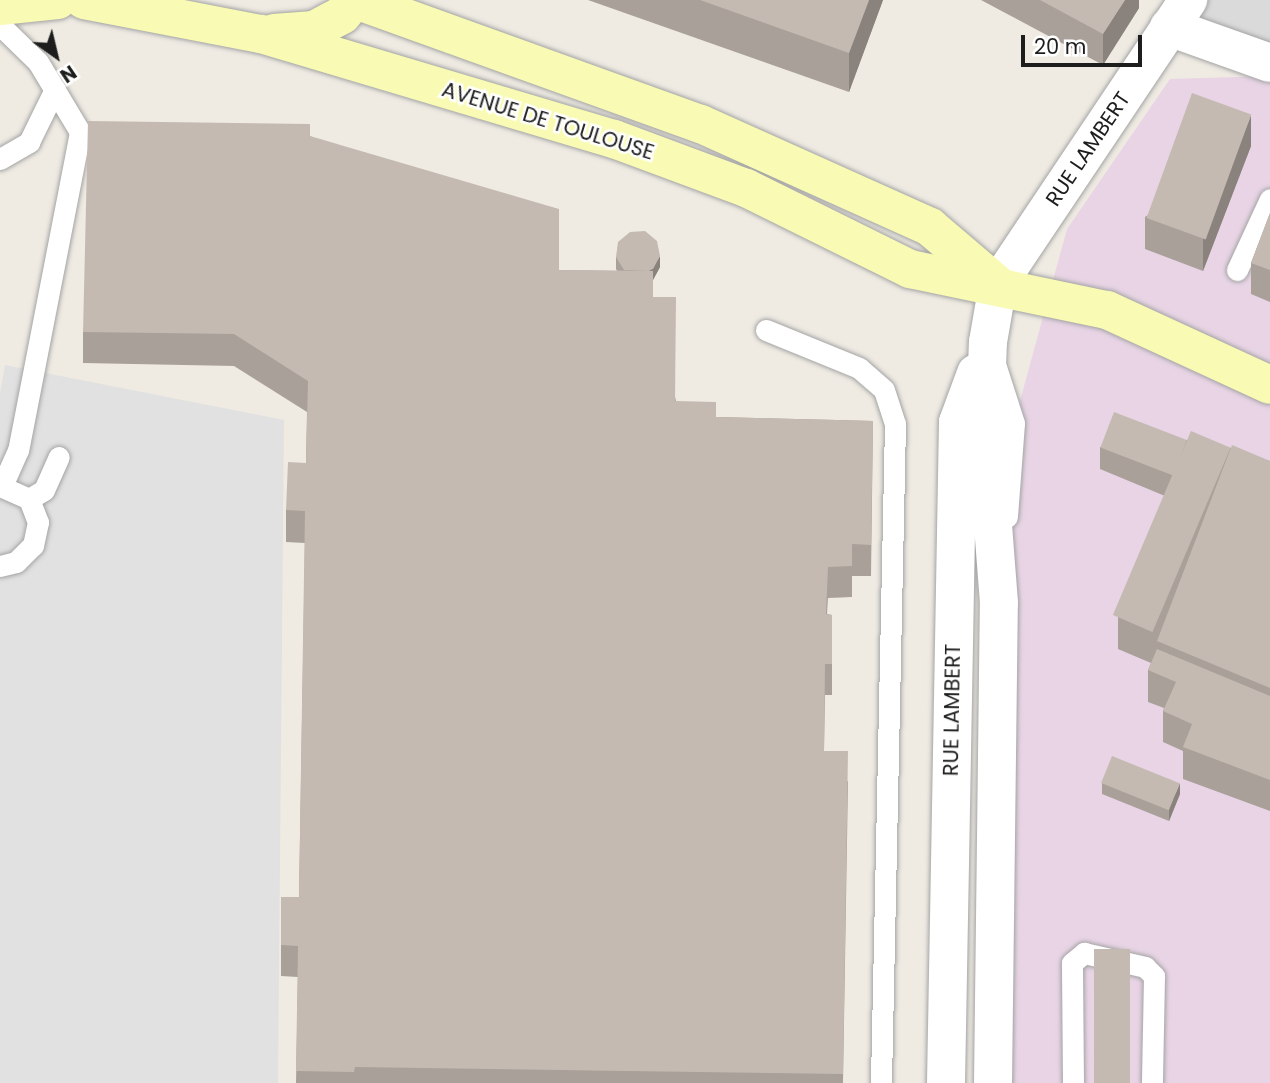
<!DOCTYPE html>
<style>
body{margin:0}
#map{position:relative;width:1270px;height:1083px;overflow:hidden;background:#efebe3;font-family:Poppins,sans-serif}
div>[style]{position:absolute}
.residential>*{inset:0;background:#dbdada}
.industrial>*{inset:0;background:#e8d4e5}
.parking>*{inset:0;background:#e1e1e1}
.roads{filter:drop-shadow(0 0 2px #a4a4a4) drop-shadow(0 0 2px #a4a4a4)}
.service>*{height:21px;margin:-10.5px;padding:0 10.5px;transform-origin:10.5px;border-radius:10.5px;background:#fff}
.minor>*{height:38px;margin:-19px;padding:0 19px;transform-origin:19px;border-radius:19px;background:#fff}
.tertiary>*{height:38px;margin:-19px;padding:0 19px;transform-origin:19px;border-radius:19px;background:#fff}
.secondary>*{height:38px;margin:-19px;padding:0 19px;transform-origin:19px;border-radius:19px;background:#f9fbb4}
.wall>*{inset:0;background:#a9a099}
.shaded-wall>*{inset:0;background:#89827d}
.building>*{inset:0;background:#c4bab2;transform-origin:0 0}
span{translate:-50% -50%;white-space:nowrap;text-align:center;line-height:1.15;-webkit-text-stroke:5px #fff;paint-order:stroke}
.street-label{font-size:21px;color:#1d1d1d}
.north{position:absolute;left:21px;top:21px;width:70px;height:70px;-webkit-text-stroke:5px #fff;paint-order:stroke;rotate:146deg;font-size:19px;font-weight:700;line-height:28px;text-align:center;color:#1d1d1d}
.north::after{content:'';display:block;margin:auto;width:24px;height:32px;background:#1d1d1d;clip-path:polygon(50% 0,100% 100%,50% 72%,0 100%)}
.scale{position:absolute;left:1021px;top:35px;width:121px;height:32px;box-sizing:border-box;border:4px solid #1d1d1d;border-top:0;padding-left:9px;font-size:21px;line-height:24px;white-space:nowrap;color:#1d1d1d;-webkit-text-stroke:5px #fff;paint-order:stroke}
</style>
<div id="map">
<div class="residential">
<i style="clip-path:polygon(1202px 0,1270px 0,1270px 46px,1187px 20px)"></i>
</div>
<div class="industrial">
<i style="clip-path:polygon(1270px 76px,1270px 1083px,998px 1083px,1008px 445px,1067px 229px,1170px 79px)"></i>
</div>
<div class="parking">
<i style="clip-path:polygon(5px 365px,284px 420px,278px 1083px,0 1083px,0 393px)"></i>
</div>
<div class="roads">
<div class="service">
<i style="left:0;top:25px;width:53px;rotate:44.2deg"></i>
<i style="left:38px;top:62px;width:82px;rotate:59deg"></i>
<i style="left:80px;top:132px;width:324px;rotate:101deg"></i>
<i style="left:18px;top:450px;width:39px;rotate:114deg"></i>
<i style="left:0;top:159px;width:34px;rotate:-30deg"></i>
<i style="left:29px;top:142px;width:59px;rotate:-63.9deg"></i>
<i style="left:1237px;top:270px;width:78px;rotate:-65.1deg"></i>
<i style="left:766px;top:330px;width:100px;rotate:22.2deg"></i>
<i style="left:859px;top:368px;width:33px;rotate:41deg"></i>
<i style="left:884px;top:390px;width:36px;rotate:72deg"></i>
<i style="left:895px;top:424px;width:659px;rotate:91.22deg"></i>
<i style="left:996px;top:367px;width:59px;rotate:72.2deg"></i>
<i style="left:1014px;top:423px;width:94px;rotate:94.3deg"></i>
<i style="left:0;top:486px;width:32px;rotate:24deg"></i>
<i style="left:29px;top:499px;width:25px;rotate:69deg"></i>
<i style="left:38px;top:522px;width:24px;rotate:102deg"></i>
<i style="left:33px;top:545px;width:24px;rotate:135deg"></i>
<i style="left:16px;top:562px;width:16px;rotate:166deg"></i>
<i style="left:29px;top:499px;width:17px;rotate:-31deg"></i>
<i style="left:44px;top:490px;width:36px;rotate:-66deg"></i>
<i style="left:1073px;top:1083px;width:120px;rotate:-90.5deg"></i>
<i style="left:1072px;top:963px;width:16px;rotate:-40deg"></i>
<i style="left:1084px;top:953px;width:63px;rotate:12.9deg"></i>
<i style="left:1145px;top:967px;width:13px;rotate:45deg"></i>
<i style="left:1154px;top:976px;width:107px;rotate:91.1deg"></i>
</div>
<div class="minor">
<i style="left:1169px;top:27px;width:107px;rotate:19.6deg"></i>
</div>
<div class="tertiary">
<i style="left:946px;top:1083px;width:661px;rotate:-88.96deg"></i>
<i style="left:958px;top:422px;width:52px;rotate:-69.8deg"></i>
<i style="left:993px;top:1083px;width:480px;rotate:-89.3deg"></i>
<i style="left:999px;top:603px;width:182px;rotate:-94.4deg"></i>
<i style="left:985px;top:422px;width:80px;rotate:-87.9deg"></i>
<i style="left:988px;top:342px;width:59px;rotate:-80.2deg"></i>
<i style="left:998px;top:284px;width:342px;rotate:-56.2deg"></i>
</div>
<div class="secondary">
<i style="left:84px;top:0;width:180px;rotate:10.9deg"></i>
<i style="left:261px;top:34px;width:368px;rotate:16.6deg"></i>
<i style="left:614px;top:139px;width:141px;rotate:20.4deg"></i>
<i style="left:746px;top:188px;width:183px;rotate:26.3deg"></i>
<i style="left:910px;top:269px;width:201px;rotate:11.8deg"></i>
<i style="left:1107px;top:310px;width:179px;rotate:24.7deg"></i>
<i style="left:356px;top:0;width:367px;rotate:19.8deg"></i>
<i style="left:701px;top:124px;width:251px;rotate:24.2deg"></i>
<i style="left:930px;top:227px;width:88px;rotate:40.4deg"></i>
<i style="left:0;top:6px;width:58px;rotate:-5.9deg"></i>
<i style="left:274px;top:33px;width:40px;rotate:-4.3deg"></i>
<i style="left:314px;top:30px;width:32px;rotate:-28deg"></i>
<i style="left:342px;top:15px;width:20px;rotate:-49deg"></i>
</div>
</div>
<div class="wall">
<i style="clip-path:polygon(588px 0,883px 0,849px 92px)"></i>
<i style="clip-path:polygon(981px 0,1139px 0,1139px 8px,1103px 65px)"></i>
<i style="clip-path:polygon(310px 136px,559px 270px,617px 271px,616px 269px,616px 257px,660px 267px,653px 280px,653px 297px,676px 401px,716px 417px,873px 421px,871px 576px,852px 576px,852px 597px,828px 598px,827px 614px,832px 615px,832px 695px,825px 695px,824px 751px,848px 782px,843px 1083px,296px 1083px,298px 977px,281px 976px,281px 897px,299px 897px,305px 543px,286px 542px,286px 510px,306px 463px,307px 412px,234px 366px,83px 363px,83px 332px)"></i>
<i style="clip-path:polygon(1251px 146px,1203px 271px,1145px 249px,1145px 217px)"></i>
<i style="clip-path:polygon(1270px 213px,1270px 302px,1251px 294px,1251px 263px)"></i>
<i style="clip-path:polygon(1187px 440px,1231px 448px,1270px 461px,1270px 811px,1183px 779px,1183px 751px,1163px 742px,1163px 711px,1164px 708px,1148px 702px,1148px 670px,1151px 663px,1118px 649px,1118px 617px,1165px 496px,1100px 469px,1100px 447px)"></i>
<i style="clip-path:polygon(1102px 783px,1180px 794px,1169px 821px,1102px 794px)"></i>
</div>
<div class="shaded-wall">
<i style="clip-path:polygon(869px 0,883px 0,849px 92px,849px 53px)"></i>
<i style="clip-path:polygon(1125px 0,1139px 0,1139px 8px,1103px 65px,1103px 34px)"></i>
<i style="clip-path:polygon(1251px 115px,1251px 146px,1203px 271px,1203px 239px)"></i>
<i style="clip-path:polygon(660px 256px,660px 267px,653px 280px,639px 287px)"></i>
<i style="clip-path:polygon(1180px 783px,1180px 794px,1169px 821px,1169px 809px)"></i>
</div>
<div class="building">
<i style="clip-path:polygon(700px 0,869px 0,849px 53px)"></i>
<i style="clip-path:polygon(1040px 0,1125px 0,1103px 34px)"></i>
<i style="left:1192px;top:93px;width:63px;height:133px;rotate:20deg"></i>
<i style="clip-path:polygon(88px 121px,310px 124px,310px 136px,559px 209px,559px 270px,653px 271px,653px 297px,676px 297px,675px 401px,716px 402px,716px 417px,873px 421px,871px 545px,852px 544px,852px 566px,828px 567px,826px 614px,832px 615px,832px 664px,825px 664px,824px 751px,848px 751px,843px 1074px,355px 1067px,354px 1072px,296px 1071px,298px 946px,281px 945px,281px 897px,299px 897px,305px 511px,286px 510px,288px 462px,306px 463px,308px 381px,234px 334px,83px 332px)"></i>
<i style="clip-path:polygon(1270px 213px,1270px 270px,1251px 263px)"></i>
<i style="clip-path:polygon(645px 231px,657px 241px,660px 256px,653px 269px,648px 271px,624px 270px,616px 257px,618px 242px,630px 232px)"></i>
<i style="left:1114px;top:412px;width:78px;height:38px;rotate:21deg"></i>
<i style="left:1191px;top:431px;width:43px;height:200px;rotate:23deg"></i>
<i style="clip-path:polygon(1232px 445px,1270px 461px,1270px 688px,1157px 641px)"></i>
<i style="clip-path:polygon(1157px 649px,1270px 696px,1270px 780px,1183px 747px,1192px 724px,1163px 711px,1176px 682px,1148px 670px)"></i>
<i style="left:1112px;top:756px;width:73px;height:29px;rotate:22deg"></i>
<i style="left:1094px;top:949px;width:36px;height:134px"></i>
</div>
<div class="street-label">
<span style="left:548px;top:121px;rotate:17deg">AVENUE DE TOULOUSE</span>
<span style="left:1088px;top:149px;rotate:-56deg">RUE LAMBERT</span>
<span style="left:952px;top:710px;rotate:-89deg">RUE LAMBERT</span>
</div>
<div class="north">N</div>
<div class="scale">20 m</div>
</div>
